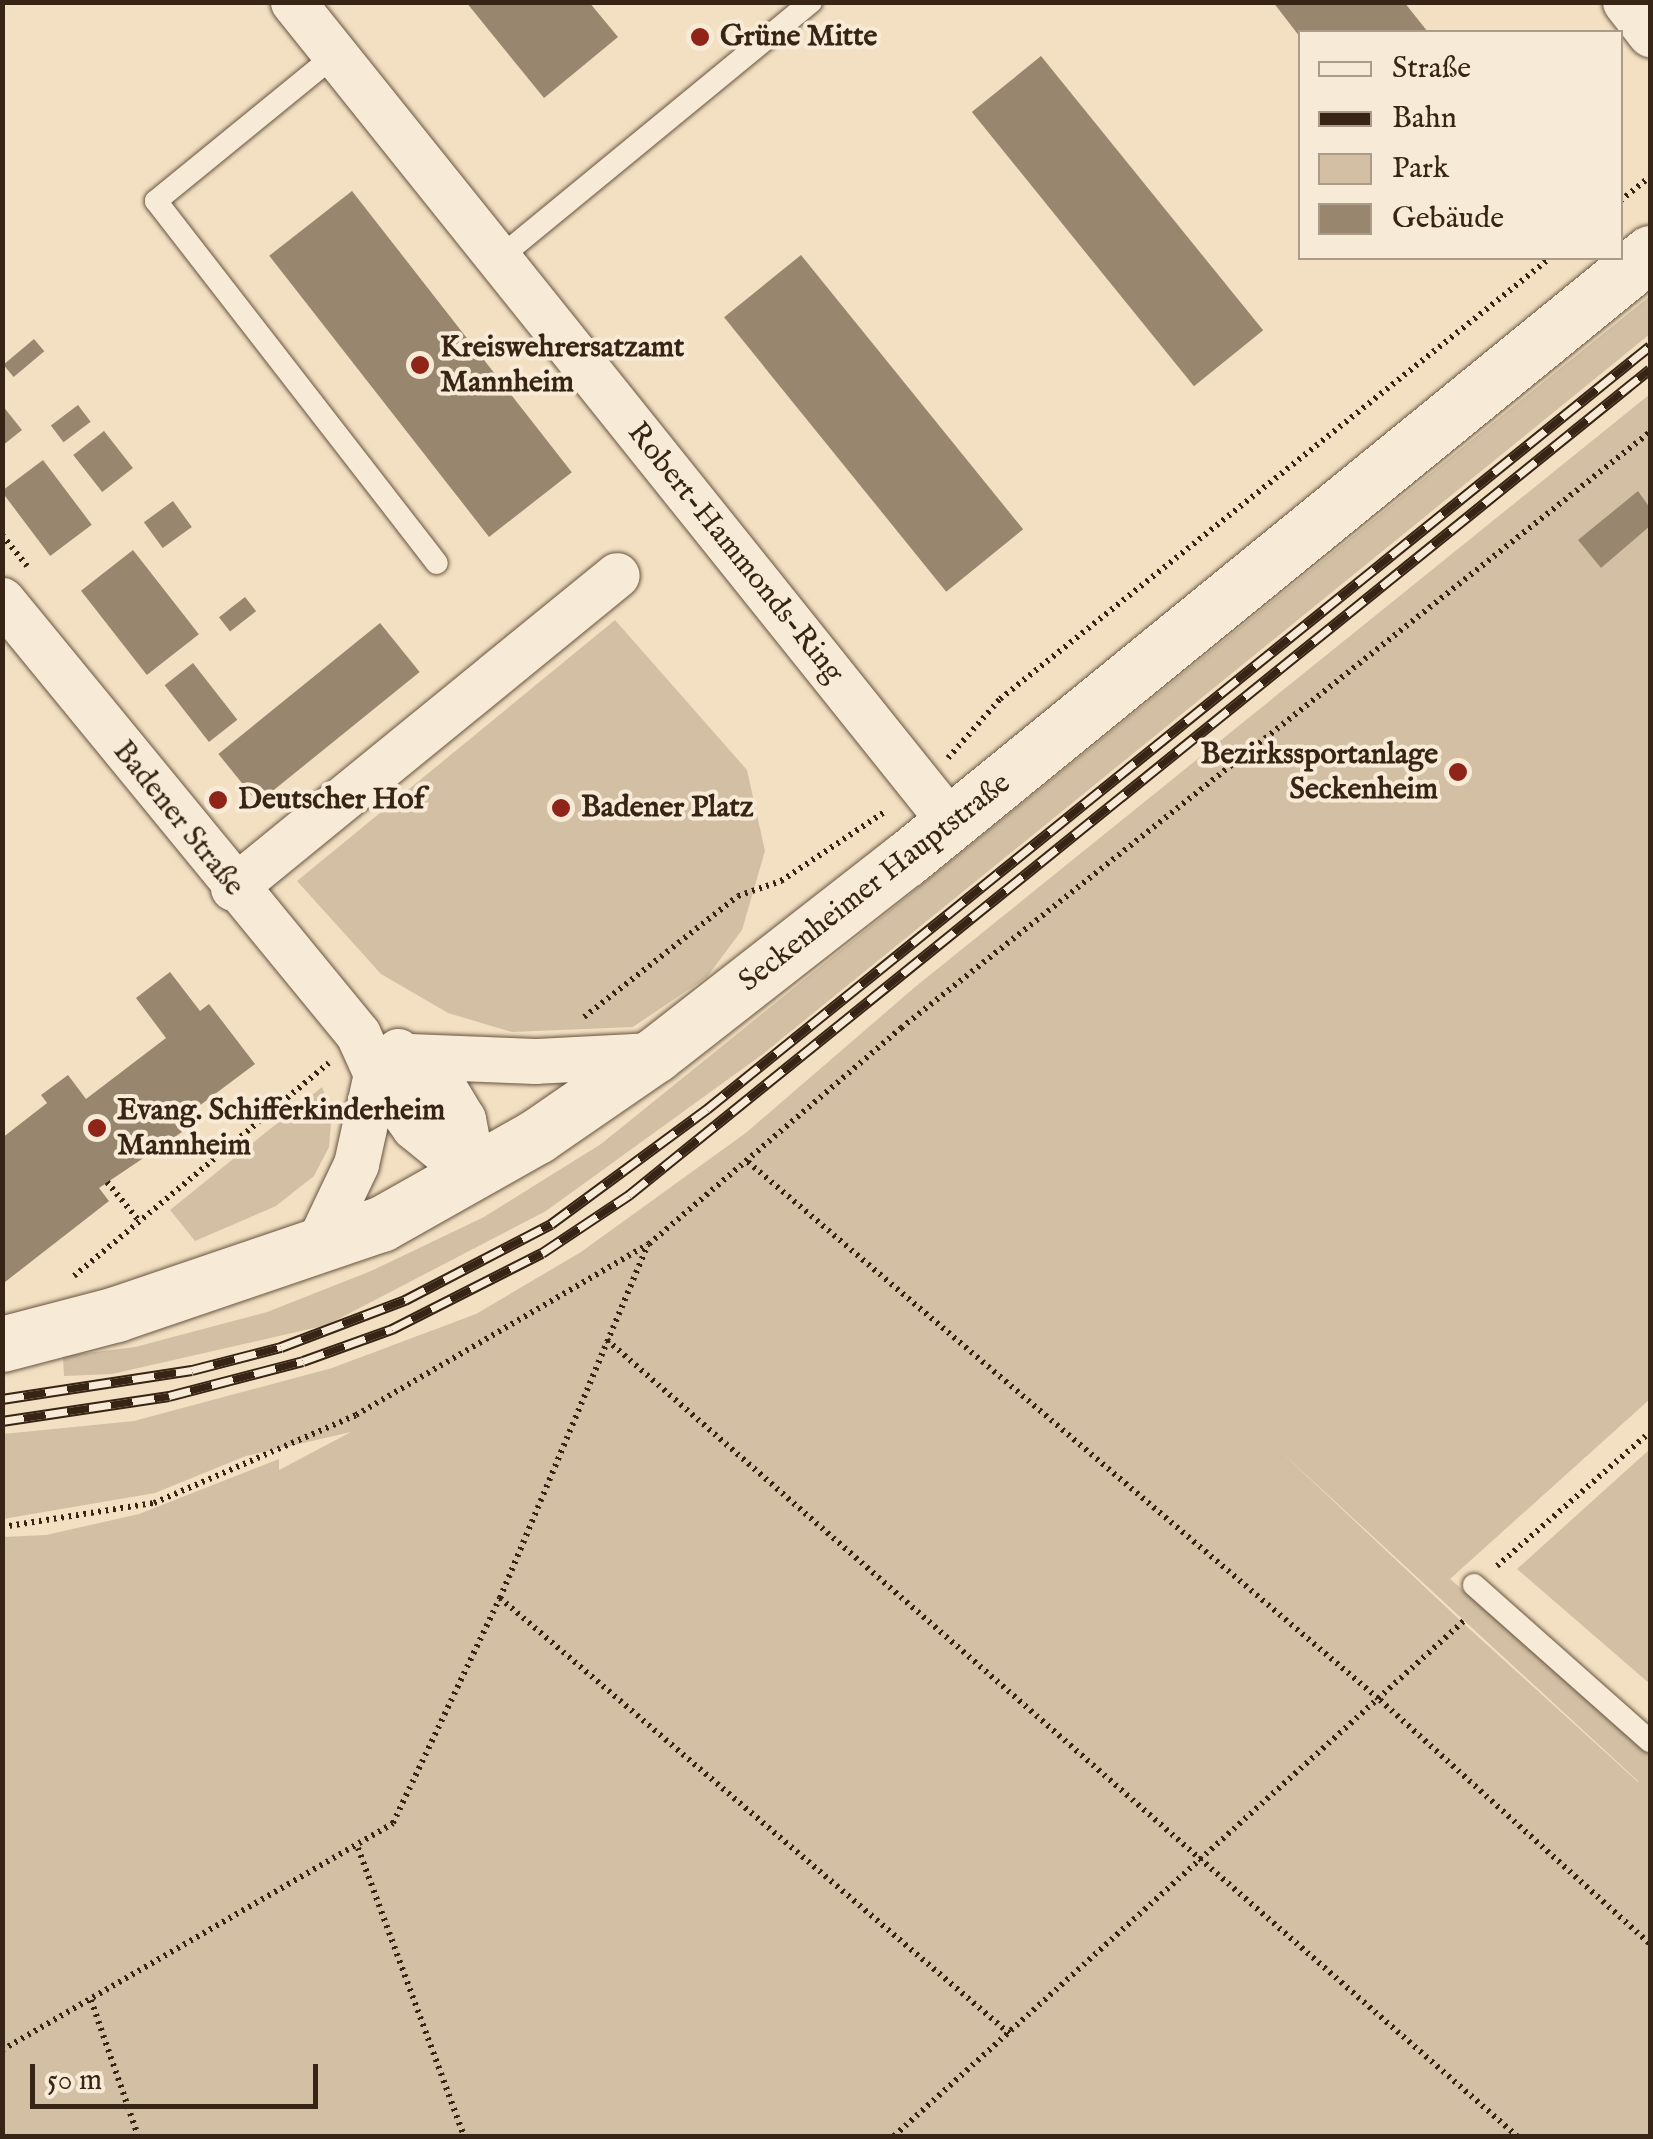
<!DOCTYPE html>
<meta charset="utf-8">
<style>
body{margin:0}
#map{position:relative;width:1653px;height:2139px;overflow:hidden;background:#f3e0c2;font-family:"IM FELL English",serif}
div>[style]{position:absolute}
.green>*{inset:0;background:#d3c0a4}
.building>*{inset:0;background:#99866e;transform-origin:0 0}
.path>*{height:6px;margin-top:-3px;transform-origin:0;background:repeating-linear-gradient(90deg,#382414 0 2.5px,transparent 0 7.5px)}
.roads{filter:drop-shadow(0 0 2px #675340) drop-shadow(0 0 2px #675340)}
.service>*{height:22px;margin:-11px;padding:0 11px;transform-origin:11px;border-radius:11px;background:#f7ebd7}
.minor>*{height:45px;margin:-22.5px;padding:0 22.5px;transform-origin:22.5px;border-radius:22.5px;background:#f7ebd7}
.secondary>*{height:55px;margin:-27.5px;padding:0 27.5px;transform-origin:27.5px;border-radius:27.5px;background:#f7ebd7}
.rail>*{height:11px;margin-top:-5.5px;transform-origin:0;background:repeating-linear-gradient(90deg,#f7ebd7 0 22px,#382414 0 44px);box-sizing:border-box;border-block:2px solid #382414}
.dots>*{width:28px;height:28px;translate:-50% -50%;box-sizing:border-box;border:5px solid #f7ebd7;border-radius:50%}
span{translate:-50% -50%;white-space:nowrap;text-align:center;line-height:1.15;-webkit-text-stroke:8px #f7ebd7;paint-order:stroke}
.poi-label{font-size:30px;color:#382414;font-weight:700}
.left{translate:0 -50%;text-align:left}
.right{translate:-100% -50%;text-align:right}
.street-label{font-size:30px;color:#382414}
.frame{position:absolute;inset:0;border:5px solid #382414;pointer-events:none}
.legend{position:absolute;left:1298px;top:30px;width:325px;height:230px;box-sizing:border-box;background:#f7ebd7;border:2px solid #ab9b89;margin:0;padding:12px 18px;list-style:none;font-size:30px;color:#382414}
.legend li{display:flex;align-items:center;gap:20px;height:50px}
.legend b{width:50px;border:2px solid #ab9b89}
.scale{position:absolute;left:30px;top:2064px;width:288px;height:45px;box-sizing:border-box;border:5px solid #382414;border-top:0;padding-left:12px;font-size:30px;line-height:35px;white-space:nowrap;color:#382414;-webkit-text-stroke:8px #f7ebd7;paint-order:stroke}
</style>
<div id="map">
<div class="green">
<i style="clip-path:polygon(1650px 296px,1650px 334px,763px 1054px,546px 1211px,327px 1325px,112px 1374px,64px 1376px,63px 1356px,135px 1347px,267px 1312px,371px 1271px,484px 1217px,601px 1144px)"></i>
<i style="clip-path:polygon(evenodd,1650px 394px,1650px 1399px,1450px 1579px,1650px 1751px,1650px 2136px,3px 2136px,2px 1537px,46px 1535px,139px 1514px,279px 1459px,279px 1470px,351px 1432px,246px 1456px,155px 1493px,3px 1519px,3px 1434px,134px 1421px,332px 1368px,476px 1314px,581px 1252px,747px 1132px,915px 987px,1650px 394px,1277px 1448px,1638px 1781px,1638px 1782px,1462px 1622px,1277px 1448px)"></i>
<i style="clip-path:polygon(615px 620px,747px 770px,765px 851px,742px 930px,707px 977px,633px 1027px,512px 1032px,448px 1013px,381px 974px,297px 881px)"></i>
<i style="clip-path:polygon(322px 1087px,332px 1112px,329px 1147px,314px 1176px,276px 1206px,195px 1241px,170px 1210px)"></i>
<i style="clip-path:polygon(1650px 1449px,1650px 1684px,1517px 1569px)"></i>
</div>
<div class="building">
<i style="clip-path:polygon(466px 2px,589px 2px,618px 37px,544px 98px)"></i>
<i style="clip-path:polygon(1273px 2px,1404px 2px,1428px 32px,1300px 37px)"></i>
<i style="left:1041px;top:56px;width:353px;height:89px;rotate:51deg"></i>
<i style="left:352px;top:191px;width:357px;height:105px;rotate:52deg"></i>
<i style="left:801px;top:255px;width:353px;height:99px;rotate:51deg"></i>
<i style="left:34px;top:339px;width:16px;height:40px;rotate:50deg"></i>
<i style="clip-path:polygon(2px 405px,22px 430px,2px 446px)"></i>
<i style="left:78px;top:405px;width:21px;height:34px;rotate:53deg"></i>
<i style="left:104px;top:431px;width:47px;height:39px;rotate:52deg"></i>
<i style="left:43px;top:460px;width:81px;height:52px;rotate:53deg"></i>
<i style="clip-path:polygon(1638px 491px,1650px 508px,1650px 526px,1601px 568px,1578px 540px)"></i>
<i style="left:173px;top:501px;width:32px;height:36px;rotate:54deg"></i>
<i style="left:133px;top:550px;width:107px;height:66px;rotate:52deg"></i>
<i style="left:245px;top:597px;width:18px;height:33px;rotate:52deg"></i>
<i style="left:380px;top:623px;width:63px;height:208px;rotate:51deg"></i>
<i style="left:193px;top:663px;width:72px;height:36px;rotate:52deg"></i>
<i style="clip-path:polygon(170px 972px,200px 1011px,209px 1004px,255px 1064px,175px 1124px,182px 1132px,99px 1188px,109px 1201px,5px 1282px,2px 1138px,47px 1103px,41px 1095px,68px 1075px,86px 1099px,166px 1038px,136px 998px)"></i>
</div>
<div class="path">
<i style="left:1620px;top:201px;width:38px;rotate:-39deg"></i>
<i style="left:2px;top:535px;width:40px;rotate:51deg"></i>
<i style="left:948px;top:758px;width:79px;rotate:-48.6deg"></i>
<i style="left:1000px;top:699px;width:705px;rotate:-38.72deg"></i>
<i style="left:584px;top:1017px;width:196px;rotate:-38.2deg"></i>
<i style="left:738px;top:896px;width:46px;rotate:-19.2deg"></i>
<i style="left:781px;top:881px;width:126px;rotate:-33.7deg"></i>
<i style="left:748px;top:1162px;width:830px;rotate:40.41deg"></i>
<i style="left:1380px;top:1700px;width:364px;rotate:42.1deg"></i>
<i style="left:107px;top:1182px;width:52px;rotate:50.5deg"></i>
<i style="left:74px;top:1276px;width:332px;rotate:-39.9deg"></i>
<i style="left:607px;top:1340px;width:1209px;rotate:41.18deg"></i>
<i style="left:2px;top:1527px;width:154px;rotate:-9deg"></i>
<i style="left:154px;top:1503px;width:220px;rotate:-23.5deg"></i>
<i style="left:356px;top:1415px;width:339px;rotate:-30.3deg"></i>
<i style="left:649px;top:1244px;width:332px;rotate:-40.6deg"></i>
<i style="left:901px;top:1028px;width:957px;rotate:-38.51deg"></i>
<i style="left:1497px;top:1566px;width:203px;rotate:-41.2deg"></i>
<i style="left:500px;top:1598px;width:671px;rotate:40.53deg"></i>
<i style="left:358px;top:1848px;width:307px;rotate:69.8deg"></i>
<i style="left:91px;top:2000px;width:144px;rotate:70.9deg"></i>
<i style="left:2px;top:2050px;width:452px;rotate:-30.1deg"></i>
<i style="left:393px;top:1823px;width:249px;rotate:-64.6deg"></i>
<i style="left:500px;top:1598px;width:383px;rotate:-67.3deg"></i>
<i style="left:894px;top:2136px;width:772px;rotate:-42.11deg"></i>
</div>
<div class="roads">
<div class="service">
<i style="left:335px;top:55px;width:231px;rotate:140.8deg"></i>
<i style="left:156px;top:201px;width:458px;rotate:52.2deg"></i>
<i style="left:498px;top:259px;width:405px;rotate:-39.4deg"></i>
<i style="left:1474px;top:1585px;width:235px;rotate:41.6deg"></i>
</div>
<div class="minor">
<i style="left:293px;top:2px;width:1052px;rotate:51.29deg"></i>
<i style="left:1625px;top:2px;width:41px;rotate:52deg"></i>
<i style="left:2px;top:600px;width:561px;rotate:50.64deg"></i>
<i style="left:358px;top:1034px;width:44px;rotate:65.8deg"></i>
<i style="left:376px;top:1074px;width:65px;rotate:54.4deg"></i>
<i style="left:414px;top:1127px;width:77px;rotate:39.2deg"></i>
<i style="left:233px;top:888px;width:495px;rotate:-39.2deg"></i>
<i style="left:398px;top:1051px;width:62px;rotate:39.8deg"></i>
<i style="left:446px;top:1091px;width:33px;rotate:59deg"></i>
<i style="left:463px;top:1119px;width:58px;rotate:79.1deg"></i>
<i style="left:409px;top:1056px;width:126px;rotate:2.3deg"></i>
<i style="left:535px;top:1061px;width:120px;rotate:-2.9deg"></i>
<i style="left:316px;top:1248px;width:93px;rotate:-64.5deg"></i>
<i style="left:356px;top:1164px;width:92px;rotate:-77.5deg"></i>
</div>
<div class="secondary">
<i style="left:2px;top:1344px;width:118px;rotate:-14.7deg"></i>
<i style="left:116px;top:1314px;width:280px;rotate:-18.8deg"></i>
<i style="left:381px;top:1224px;width:179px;rotate:-29.4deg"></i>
<i style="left:537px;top:1136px;width:143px;rotate:-34.5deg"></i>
<i style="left:655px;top:1055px;width:317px;rotate:-38deg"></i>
<i style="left:905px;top:860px;width:961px;rotate:-39.17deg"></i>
</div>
</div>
<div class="rail">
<i style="left:2px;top:1399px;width:192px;rotate:-8.7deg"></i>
<i style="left:192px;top:1370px;width:92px;rotate:-14.5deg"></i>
<i style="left:281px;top:1347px;width:133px;rotate:-20.8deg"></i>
<i style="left:405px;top:1300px;width:165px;rotate:-27.5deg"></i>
<i style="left:551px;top:1224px;width:194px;rotate:-36.4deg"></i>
<i style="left:707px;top:1109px;width:1213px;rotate:-38.98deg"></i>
<i style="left:2px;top:1421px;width:169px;rotate:-8.5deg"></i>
<i style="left:169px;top:1396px;width:138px;rotate:-14.6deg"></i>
<i style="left:303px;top:1361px;width:95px;rotate:-19.8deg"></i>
<i style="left:392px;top:1329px;width:168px;rotate:-26.9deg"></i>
<i style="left:542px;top:1253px;width:105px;rotate:-33.7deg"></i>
<i style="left:629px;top:1195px;width:1313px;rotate:-38.97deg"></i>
</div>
<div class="dots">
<i style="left:700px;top:37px;background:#8f2418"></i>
<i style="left:420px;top:365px;background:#8f2418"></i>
<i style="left:1458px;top:772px;background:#8f2418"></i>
<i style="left:218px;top:800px;background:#8f2418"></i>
<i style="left:561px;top:808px;background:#8f2418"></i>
<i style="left:97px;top:1128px;background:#8f2418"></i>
</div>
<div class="poi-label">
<span class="left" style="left:720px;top:37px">Grüne Mitte</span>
<span class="left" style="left:440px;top:365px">Kreiswehrersatzamt<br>Mannheim</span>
<span class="right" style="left:1438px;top:772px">Bezirkssportanlage<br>Seckenheim</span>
<span class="left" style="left:238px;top:800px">Deutscher Hof</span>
<span class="left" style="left:581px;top:808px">Badener Platz</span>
<span class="left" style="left:117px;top:1128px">Evang. Schifferkinderheim<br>Mannheim</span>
</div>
<div class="street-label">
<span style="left:735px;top:553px;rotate:51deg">Robert-Hammonds-Ring</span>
<span style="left:178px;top:819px;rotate:51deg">Badener Straße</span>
<span style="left:875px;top:883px;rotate:-38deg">Seckenheimer Hauptstraße</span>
</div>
<div class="frame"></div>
<ul class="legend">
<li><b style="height:12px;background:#f7ebd7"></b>Straße</li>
<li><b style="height:12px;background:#382414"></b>Bahn</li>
<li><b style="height:28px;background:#d3c0a4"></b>Park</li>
<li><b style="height:28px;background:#99866e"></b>Gebäude</li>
</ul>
<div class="scale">50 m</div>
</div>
